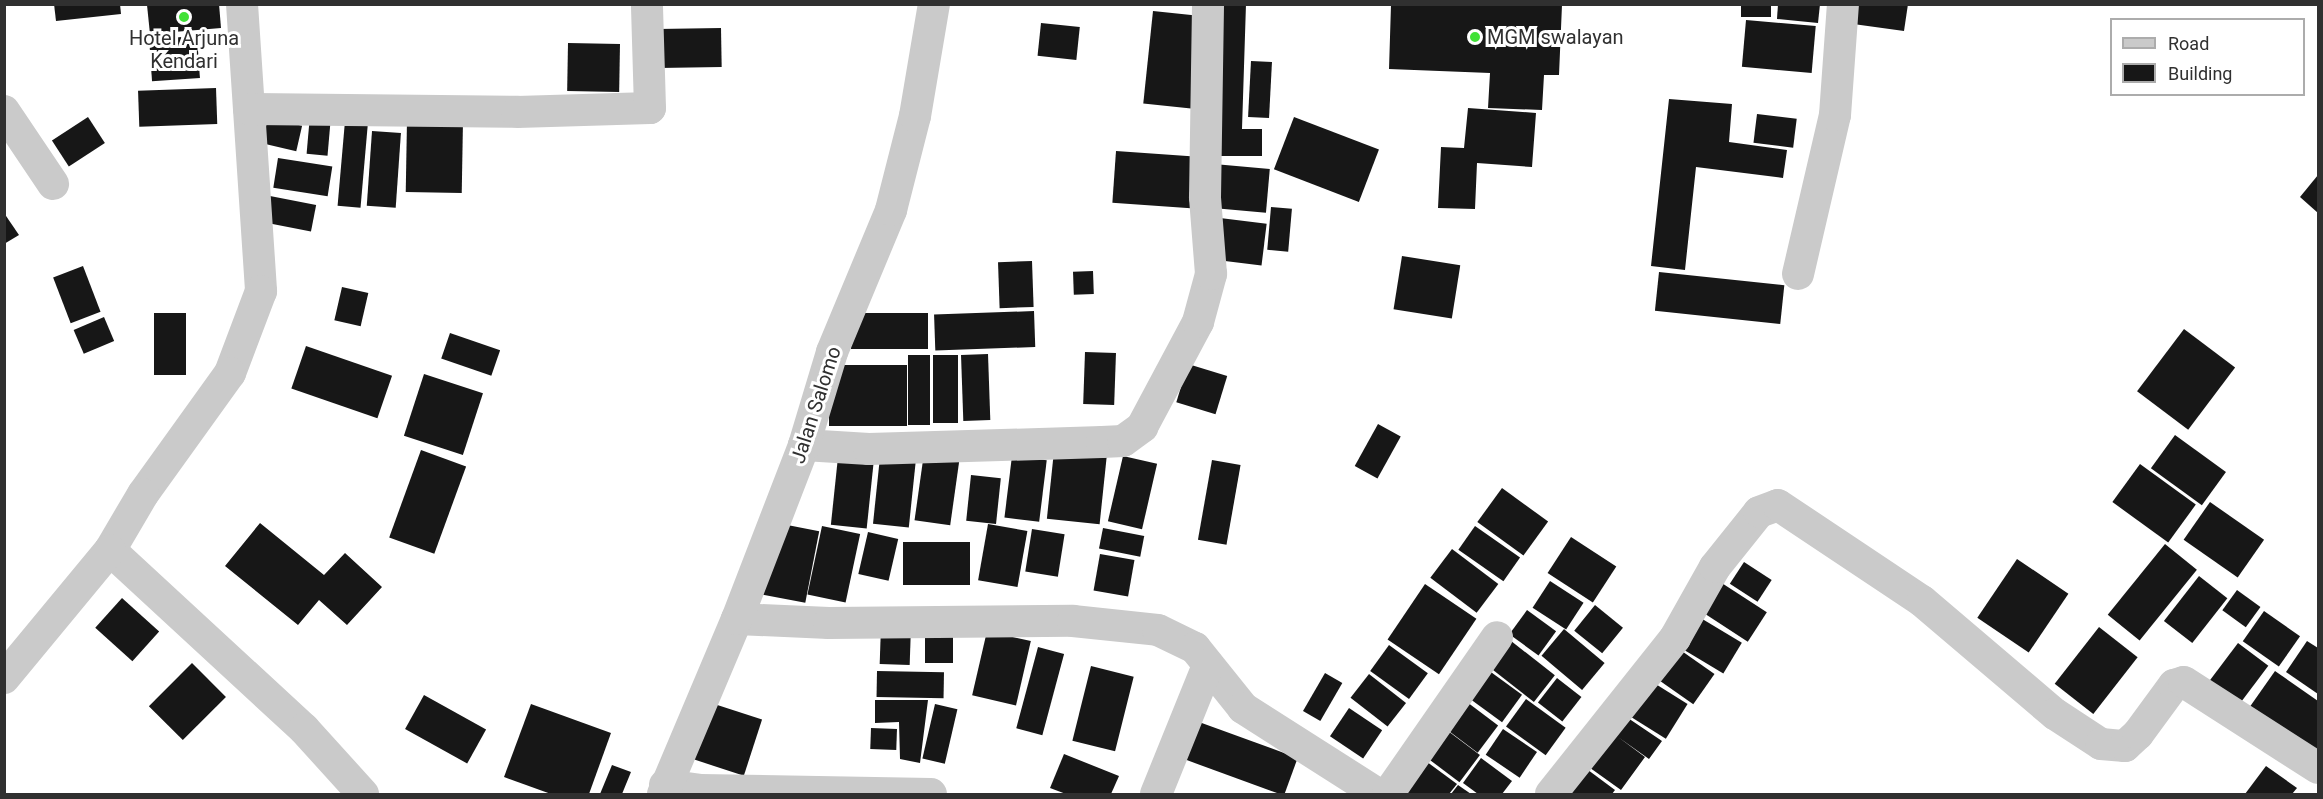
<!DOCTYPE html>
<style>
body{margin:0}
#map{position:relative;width:2323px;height:799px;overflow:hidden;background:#fff;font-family:Roboto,sans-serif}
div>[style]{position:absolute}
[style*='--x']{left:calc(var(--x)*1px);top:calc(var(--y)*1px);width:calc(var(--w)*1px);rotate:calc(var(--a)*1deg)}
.building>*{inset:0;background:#171717;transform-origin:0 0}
.minor>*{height:32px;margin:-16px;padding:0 16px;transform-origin:16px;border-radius:16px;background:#cacaca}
.dots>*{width:16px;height:16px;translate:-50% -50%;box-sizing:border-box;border:3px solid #fff;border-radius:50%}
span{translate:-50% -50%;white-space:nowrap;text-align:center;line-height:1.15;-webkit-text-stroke:6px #fff;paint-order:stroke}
.poi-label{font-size:20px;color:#303030}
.left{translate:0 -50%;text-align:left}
.street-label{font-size:20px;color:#303030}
.frame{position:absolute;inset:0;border:6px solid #303030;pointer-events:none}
.legend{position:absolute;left:2110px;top:18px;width:195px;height:78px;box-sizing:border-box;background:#fff;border:2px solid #acacac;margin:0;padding:8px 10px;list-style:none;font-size:18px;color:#303030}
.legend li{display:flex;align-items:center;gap:12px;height:30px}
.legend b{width:30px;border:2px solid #acacac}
</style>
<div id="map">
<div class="building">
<div style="clip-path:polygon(54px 4px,120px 4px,121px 14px,56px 21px)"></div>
<div style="clip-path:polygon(219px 4px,221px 28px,150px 34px,147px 5px)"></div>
<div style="clip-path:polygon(1217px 4px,1246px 4px,1242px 129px,1262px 129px,1262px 156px,1213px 156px)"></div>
<div style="left:1741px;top:4px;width:30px;height:13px"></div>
<div style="clip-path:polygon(1778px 4px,1820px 4px,1818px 23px,1777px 19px)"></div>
<div style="clip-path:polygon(1849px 4px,1908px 4px,1904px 31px,1846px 23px)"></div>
<div style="clip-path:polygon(1391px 5px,1562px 5px,1559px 75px,1544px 75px,1542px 110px,1488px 108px,1490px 73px,1389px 69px)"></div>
<div style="left:1153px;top:11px;width:48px;height:93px;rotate:6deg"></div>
<div style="left:1746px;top:20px;width:70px;height:47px;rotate:5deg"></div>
<div style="left:1041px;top:23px;width:39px;height:33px;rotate:6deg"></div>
<div style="left:721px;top:28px;width:39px;height:63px;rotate:89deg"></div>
<div style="left:197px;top:36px;width:42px;height:48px;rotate:86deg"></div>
<div style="left:568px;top:43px;width:52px;height:48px;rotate:1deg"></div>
<div style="left:1251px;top:61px;width:21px;height:56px;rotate:3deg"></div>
<div style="left:216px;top:88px;width:36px;height:78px;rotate:88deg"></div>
<div style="clip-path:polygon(1669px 99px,1732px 104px,1729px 142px,1787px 150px,1783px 178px,1696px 167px,1685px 270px,1651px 266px)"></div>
<div style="clip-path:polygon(1468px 108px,1536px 113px,1532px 167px,1477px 163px,1475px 209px,1438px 208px,1441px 147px,1464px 148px)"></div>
<div style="left:1757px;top:114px;width:40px;height:29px;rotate:7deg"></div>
<div style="left:310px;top:115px;width:21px;height:39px;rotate:5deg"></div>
<div style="left:88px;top:117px;width:31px;height:43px;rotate:57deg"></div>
<div style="left:1294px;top:117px;width:91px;height:56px;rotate:21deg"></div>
<div style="left:268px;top:118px;width:35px;height:26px;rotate:13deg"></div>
<div style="left:407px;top:120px;width:56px;height:72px;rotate:1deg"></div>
<div style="left:345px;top:121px;width:23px;height:85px;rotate:5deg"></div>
<div style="left:372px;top:131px;width:29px;height:75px;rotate:4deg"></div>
<div style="left:1116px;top:151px;width:82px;height:52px;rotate:4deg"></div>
<div style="left:278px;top:158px;width:55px;height:30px;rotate:9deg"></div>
<div style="left:1214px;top:164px;width:56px;height:44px;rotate:5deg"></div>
<div style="clip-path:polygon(2318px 175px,2318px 213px,2300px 197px)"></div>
<div style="left:270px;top:196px;width:47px;height:27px;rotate:11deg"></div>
<div style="left:1271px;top:207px;width:21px;height:43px;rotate:5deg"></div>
<div style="clip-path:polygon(4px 213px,19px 235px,4px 244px)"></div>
<div style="left:1220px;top:218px;width:47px;height:42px;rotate:7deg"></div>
<div style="left:1402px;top:256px;width:59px;height:54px;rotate:9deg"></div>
<div style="left:1032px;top:261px;width:46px;height:34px;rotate:88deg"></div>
<div style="left:83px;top:266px;width:49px;height:32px;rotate:69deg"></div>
<div style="left:1093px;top:271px;width:23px;height:20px;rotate:88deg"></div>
<div style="left:1659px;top:272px;width:126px;height:39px;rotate:6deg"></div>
<div style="left:342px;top:287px;width:27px;height:34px;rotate:13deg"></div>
<div style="left:1034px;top:311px;width:36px;height:100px;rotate:88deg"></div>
<div style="left:154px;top:313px;width:32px;height:62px"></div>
<div style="left:928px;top:313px;width:36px;height:77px;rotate:90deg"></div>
<div style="left:104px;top:317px;width:26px;height:33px;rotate:67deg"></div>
<div style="left:2184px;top:329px;width:64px;height:78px;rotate:37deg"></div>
<div style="left:450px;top:333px;width:53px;height:27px;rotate:19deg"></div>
<div style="left:306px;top:346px;width:91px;height:45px;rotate:19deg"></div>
<div style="left:1085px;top:352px;width:31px;height:52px;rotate:2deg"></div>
<div style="left:988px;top:354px;width:66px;height:27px;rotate:88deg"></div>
<div style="left:908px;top:355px;width:22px;height:70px"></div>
<div style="left:958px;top:355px;width:68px;height:25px;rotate:90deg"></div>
<div style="left:1188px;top:364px;width:41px;height:40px;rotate:17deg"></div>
<div style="left:829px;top:365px;width:78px;height:61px"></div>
<div style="left:424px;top:374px;width:62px;height:65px;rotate:18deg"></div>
<div style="left:1378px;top:424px;width:26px;height:48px;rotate:29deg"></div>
<div style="left:2175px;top:435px;width:63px;height:41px;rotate:36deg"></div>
<div style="left:421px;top:450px;width:48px;height:93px;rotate:20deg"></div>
<div style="left:1054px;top:451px;width:53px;height:68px;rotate:6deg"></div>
<div style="left:924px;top:453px;width:36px;height:68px;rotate:8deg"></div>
<div style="left:1012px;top:456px;width:35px;height:62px;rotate:7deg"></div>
<div style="left:1123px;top:456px;width:35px;height:67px;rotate:13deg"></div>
<div style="left:838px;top:457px;width:36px;height:68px;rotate:6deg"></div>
<div style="left:880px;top:457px;width:36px;height:67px;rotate:6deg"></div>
<div style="left:1212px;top:460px;width:29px;height:81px;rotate:10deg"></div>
<div style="left:2140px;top:464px;width:69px;height:47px;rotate:36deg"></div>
<div style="left:971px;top:475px;width:30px;height:46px;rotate:6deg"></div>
<div style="left:1502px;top:488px;width:57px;height:42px;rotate:36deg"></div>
<div style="left:2210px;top:502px;width:66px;height:46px;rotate:35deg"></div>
<div style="clip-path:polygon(260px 523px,324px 575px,345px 553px,382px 587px,347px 625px,319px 600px,298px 625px,225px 566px)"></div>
<div style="left:777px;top:523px;width:43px;height:73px;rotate:11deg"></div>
<div style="left:988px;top:524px;width:40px;height:57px;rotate:10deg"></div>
<div style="left:822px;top:526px;width:39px;height:70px;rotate:12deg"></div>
<div style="left:1475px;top:526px;width:55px;height:29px;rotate:35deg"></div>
<div style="left:1103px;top:528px;width:42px;height:21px;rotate:11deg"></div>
<div style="left:1032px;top:529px;width:33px;height:43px;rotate:9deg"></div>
<div style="left:868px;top:532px;width:31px;height:43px;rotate:13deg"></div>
<div style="left:1571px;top:537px;width:54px;height:43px;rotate:33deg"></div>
<div style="left:903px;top:542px;width:67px;height:43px"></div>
<div style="left:2165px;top:544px;width:41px;height:91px;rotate:39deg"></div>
<div style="left:1452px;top:549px;width:58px;height:36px;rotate:37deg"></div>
<div style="left:1100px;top:554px;width:35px;height:37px;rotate:10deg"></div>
<div style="left:2017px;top:559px;width:62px;height:71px;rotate:34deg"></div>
<div style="left:1744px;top:562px;width:33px;height:26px;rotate:33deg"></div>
<div style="left:2199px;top:576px;width:36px;height:57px;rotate:38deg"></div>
<div style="left:1714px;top:578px;width:63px;height:35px;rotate:33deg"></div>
<div style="left:1550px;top:581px;width:40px;height:32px;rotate:33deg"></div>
<div style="left:1425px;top:584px;width:62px;height:67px;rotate:34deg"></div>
<div style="left:2237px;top:590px;width:29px;height:25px;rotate:36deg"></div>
<div style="left:122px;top:598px;width:50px;height:40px;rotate:42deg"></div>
<div style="left:1595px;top:605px;width:36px;height:33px;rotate:39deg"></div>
<div style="left:1527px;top:610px;width:36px;height:30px;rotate:36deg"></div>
<div style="left:2264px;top:611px;width:44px;height:37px;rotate:35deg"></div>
<div style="left:1699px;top:617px;width:50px;height:36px;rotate:31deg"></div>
<div style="left:881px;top:626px;width:30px;height:38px;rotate:2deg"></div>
<div style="left:925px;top:626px;width:28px;height:37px"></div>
<div style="left:2099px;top:627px;width:49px;height:72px;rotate:38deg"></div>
<div style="left:1564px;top:629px;width:53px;height:35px;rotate:40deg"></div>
<div style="left:987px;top:631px;width:45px;height:66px;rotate:13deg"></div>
<div style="left:1506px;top:637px;width:62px;height:34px;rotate:38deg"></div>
<div style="clip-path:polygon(2307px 641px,2318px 648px,2318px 694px,2286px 672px)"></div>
<div style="left:2238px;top:643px;width:38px;height:51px;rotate:37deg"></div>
<div style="left:1389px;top:645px;width:48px;height:32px;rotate:36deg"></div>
<div style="left:1038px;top:647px;width:27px;height:84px;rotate:15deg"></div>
<div style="left:1676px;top:647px;width:47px;height:37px;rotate:35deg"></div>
<div style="left:192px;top:663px;width:48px;height:61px;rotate:45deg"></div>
<div style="left:1091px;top:666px;width:44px;height:77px;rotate:14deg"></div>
<div style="left:1484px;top:667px;width:47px;height:34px;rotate:36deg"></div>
<div style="left:877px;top:671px;width:67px;height:26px;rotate:1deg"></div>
<div style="clip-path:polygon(2275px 671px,2318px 701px,2318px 749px,2315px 754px,2249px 708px)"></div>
<div style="left:1325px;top:673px;width:20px;height:44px;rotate:30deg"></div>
<div style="left:1369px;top:674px;width:47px;height:30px;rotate:38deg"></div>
<div style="left:1557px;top:678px;width:31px;height:31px;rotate:38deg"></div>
<div style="left:1646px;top:678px;width:49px;height:41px;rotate:32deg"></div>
<div style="left:424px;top:695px;width:71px;height:39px;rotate:29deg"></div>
<div style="left:1459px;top:696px;width:49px;height:34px;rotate:37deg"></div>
<div style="left:1526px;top:699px;width:49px;height:34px;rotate:36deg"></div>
<div style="clip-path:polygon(875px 700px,928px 700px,920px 763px,900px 759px,899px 722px,875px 723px)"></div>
<div style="left:705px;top:701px;width:60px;height:59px;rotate:18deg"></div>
<div style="clip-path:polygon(531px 704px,611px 733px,589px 794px,551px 794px,504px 777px)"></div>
<div style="left:935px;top:704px;width:23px;height:56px;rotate:13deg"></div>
<div style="left:1349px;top:708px;width:40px;height:34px;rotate:34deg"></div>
<div style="clip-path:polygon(1622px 714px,1662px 741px,1649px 759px,1618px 737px,1645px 757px,1621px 790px,1586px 765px)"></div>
<div style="left:1199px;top:722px;width:105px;height:40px;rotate:20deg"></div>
<div style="left:1440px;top:725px;width:50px;height:34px;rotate:37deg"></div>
<div style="left:871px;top:728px;width:26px;height:21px;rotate:2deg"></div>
<div style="left:1503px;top:729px;width:41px;height:31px;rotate:34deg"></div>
<div style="clip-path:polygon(1064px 754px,1119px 776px,1111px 794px,1066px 794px,1050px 788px)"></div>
<div style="clip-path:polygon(1419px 756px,1457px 784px,1449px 794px,1405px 794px)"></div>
<div style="clip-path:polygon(1481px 758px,1512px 781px,1502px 794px,1478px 794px,1463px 783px)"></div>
<div style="clip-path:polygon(612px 765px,631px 772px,622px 794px,600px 794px)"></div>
<div style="clip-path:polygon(2266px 766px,2297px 788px,2292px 794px,2245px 794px)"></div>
<div style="clip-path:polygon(1584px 767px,1615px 790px,1612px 794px,1562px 794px)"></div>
<div style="clip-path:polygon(1458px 785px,1471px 794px,1451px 794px)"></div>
</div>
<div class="minor">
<div style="--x:242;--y:4;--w:288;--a:86.2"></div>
<div style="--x:261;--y:291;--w:88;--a:110.7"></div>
<div style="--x:230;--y:373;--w:149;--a:125.7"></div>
<div style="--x:143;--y:494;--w:65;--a:120.5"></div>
<div style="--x:110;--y:550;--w:264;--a:42.7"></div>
<div style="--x:304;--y:729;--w:88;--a:47.8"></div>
<div style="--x:249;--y:109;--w:268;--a:0.6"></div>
<div style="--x:517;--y:112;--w:133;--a:-1.7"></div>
<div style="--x:650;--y:108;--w:104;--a:-91.7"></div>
<div style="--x:4;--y:111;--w:88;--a:56.1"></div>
<div style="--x:1798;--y:274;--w:163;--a:-76.9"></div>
<div style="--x:1835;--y:115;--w:111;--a:-85.9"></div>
<div style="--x:804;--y:445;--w:65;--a:3.5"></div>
<div style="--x:869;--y:449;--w:233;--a:-1.7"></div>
<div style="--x:1102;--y:442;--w:21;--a:-3"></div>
<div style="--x:1123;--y:441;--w:24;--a:-36"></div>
<div style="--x:1142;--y:427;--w:119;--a:-61.9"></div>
<div style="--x:1198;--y:322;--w:50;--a:-74.8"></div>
<div style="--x:1211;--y:274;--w:77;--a:-94.5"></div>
<div style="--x:1205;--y:197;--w:193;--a:-89.1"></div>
<div style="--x:737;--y:619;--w:92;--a:2.5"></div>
<div style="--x:829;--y:623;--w:244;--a:-0.5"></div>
<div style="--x:1073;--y:621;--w:85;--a:6"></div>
<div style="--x:1158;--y:630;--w:41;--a:25.9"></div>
<div style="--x:1195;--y:648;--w:77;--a:51.3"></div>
<div style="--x:1243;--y:708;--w:160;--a:32.5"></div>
<div style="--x:4;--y:678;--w:166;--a:-50.4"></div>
<div style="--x:665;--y:785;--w:35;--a:8"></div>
<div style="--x:700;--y:790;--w:231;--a:1"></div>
<div style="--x:663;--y:794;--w:190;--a:-67.1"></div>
<div style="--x:737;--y:619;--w:186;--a:-68.9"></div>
<div style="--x:804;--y:445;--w:97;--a:-73.2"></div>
<div style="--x:832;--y:352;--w:154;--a:-67.4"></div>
<div style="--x:891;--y:210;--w:97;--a:-75.7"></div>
<div style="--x:915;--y:116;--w:114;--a:-80.4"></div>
<div style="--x:1156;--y:794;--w:139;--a:-68"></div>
<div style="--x:1388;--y:794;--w:191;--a:-55.2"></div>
<div style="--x:1551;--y:794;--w:199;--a:-51.5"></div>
<div style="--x:1675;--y:638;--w:81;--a:-60.6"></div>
<div style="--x:1715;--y:567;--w:70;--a:-51.3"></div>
<div style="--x:1759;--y:512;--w:20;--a:-20"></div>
<div style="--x:1778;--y:505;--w:173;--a:33.7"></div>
<div style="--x:1922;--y:601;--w:175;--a:40.4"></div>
<div style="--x:2055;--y:714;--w:55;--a:33.1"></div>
<div style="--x:2101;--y:744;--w:24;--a:5"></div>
<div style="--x:2125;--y:746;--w:18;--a:-43"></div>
<div style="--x:2138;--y:734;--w:61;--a:-53.7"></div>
<div style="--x:2174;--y:685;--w:10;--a:-17"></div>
<div style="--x:2184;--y:682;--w:159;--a:32.7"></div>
</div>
<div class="dots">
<div style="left:184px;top:17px;background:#41e137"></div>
<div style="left:1475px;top:37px;background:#41e137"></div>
</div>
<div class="poi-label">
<span class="left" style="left:1487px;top:37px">MGM swalayan</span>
<span style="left:184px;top:50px">Hotel Arjuna<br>Kendari</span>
</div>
<div class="street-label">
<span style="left:816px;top:405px;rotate:-72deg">Jalan Salomo</span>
</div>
<div class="frame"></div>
<ul class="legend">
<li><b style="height:8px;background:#cacaca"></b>Road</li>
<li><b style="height:16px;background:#171717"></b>Building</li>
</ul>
</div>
